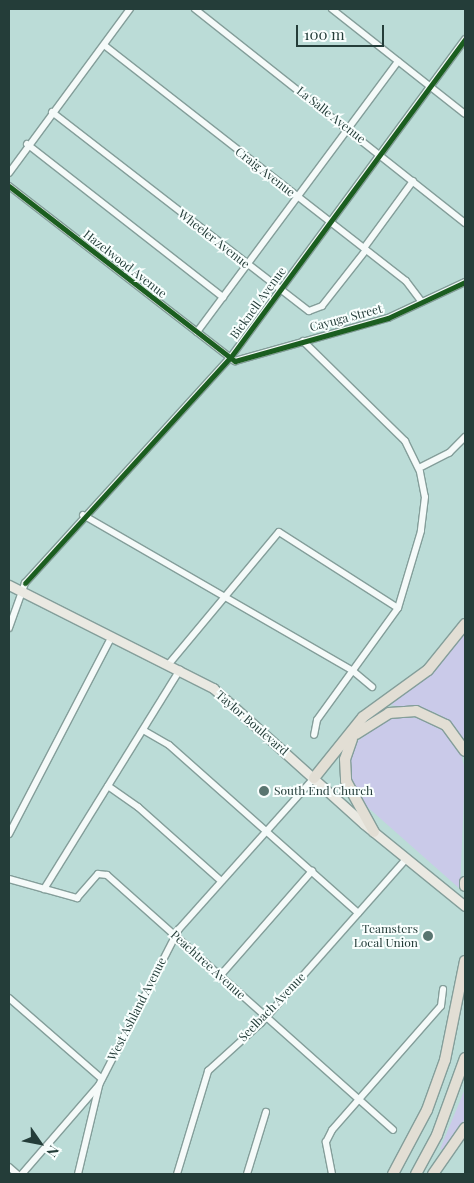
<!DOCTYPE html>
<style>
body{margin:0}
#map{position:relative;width:474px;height:1183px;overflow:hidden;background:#bbdcd7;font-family:"Playfair Display",serif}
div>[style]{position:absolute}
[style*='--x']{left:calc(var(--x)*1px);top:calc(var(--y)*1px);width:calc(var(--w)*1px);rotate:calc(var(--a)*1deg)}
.green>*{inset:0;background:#cacae9}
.roads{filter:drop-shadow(1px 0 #849e9a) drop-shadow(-1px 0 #849e9a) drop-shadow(0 1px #849e9a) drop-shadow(0 -1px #849e9a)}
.minor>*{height:6px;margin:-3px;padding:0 3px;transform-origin:3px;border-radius:3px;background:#f5faf9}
.major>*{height:9px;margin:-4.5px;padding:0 4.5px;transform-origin:4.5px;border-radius:4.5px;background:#eae9e2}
.highway>*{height:10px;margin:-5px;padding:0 5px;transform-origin:5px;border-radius:5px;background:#e2ded4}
.cycleway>*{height:5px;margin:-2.5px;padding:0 2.5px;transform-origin:2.5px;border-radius:2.5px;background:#1b5e20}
.dots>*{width:14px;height:14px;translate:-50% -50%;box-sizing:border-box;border:2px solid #f9fffe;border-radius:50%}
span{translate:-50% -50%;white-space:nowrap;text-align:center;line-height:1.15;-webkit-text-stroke:4px #f9fffe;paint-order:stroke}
.street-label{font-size:12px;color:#243d39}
.poi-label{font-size:12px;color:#243d39}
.left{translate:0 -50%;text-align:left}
.right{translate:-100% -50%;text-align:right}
.frame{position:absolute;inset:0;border:10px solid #243d39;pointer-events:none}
.north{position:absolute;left:15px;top:1118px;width:50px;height:50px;-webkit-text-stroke:4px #f9fffe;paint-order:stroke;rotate:123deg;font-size:14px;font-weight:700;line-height:20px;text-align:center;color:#243d39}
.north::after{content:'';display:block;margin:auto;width:18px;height:22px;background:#243d39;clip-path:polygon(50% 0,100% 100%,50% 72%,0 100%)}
.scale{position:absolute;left:296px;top:25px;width:88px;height:22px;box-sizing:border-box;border:2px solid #243d39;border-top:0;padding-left:6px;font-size:15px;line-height:18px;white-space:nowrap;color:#243d39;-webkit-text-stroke:4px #f9fffe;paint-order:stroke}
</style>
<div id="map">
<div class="green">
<div style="clip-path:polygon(465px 632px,465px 741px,450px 722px,434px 712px,391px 705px,439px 664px)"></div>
<div style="clip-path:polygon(394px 716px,429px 719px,442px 727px,461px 753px,465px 771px,460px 889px,364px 804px,351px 782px,349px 766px,356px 742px)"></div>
<div style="clip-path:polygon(465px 1089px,465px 1119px,446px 1151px,440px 1149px)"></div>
</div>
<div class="roads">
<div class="minor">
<div style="--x:195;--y:9;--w:345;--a:38.4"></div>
<div style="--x:332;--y:9;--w:169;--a:38.3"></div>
<div style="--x:104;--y:45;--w:383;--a:38"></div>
<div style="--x:406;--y:281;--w:26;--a:53"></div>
<div style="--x:52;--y:112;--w:325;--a:37.8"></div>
<div style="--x:309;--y:311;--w:14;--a:-21"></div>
<div style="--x:322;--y:306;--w:71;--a:-51.8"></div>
<div style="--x:27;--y:144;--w:249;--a:38"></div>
<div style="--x:9;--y:173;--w:204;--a:-53.6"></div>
<div style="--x:9;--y:186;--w:286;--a:37.8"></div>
<div style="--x:235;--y:361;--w:159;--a:-15.7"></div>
<div style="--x:388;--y:318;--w:85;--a:-25.1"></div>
<div style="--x:364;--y:248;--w:83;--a:-53.8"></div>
<div style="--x:197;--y:332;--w:337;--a:-53.4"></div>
<div style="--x:303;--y:341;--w:143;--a:44.4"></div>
<div style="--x:405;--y:441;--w:34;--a:64"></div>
<div style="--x:420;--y:472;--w:25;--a:79"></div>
<div style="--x:425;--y:497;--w:34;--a:97"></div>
<div style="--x:421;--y:531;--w:80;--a:106.6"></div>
<div style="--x:398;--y:608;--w:138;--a:125.9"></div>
<div style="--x:317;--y:720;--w:15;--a:101"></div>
<div style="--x:419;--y:468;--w:34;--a:-27"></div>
<div style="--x:449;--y:453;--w:23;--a:-45"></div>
<div style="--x:83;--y:515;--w:312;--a:30"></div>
<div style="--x:353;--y:671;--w:25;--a:40"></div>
<div style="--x:9;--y:628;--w:48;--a:-70.4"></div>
<div style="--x:25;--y:583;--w:304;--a:-47.7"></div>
<div style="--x:230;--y:358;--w:396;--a:-53.6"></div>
<div style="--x:168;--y:665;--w:173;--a:-50.2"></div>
<div style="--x:279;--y:532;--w:141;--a:32.6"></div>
<div style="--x:143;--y:730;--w:30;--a:30"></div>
<div style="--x:169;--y:745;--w:253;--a:41.6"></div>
<div style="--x:108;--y:786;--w:37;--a:35"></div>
<div style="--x:138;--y:807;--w:111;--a:41.7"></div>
<div style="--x:9;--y:834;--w:221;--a:-62.5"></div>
<div style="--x:9;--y:879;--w:71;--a:15.6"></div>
<div style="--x:77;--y:898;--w:32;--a:-49"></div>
<div style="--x:98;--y:874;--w:9;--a:6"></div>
<div style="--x:107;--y:875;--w:383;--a:41.7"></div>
<div style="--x:44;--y:889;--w:258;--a:-58.2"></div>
<div style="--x:220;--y:976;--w:140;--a:-48.8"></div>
<div style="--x:9;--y:998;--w:123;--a:41.1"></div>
<div style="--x:9;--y:1167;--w:11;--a:41"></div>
<div style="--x:22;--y:1174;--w:118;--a:-49.1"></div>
<div style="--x:99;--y:1085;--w:175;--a:-62.9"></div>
<div style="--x:179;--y:929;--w:203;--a:-48.2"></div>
<div style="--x:78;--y:1174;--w:90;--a:-76.6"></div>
<div style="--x:177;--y:1174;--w:108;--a:-73.2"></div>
<div style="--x:208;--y:1071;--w:72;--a:-42.2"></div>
<div style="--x:261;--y:1023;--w:219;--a:-48.5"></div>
<div style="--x:247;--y:1174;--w:65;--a:-73"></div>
<div style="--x:332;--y:1174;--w:33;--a:-101"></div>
<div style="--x:326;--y:1142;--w:13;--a:-63"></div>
<div style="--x:332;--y:1130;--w:165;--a:-48.7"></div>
<div style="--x:441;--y:1006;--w:17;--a:-83"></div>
</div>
<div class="major">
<div style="--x:9;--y:585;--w:229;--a:26.8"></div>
<div style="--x:213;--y:688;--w:203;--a:42"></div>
<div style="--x:364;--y:824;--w:130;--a:39.1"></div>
</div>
<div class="highway">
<div style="--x:356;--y:734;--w:39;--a:-32"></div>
<div style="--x:389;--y:713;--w:27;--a:-4"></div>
<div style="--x:416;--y:711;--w:33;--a:25"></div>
<div style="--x:446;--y:725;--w:32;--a:54"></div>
<div style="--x:352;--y:739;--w:21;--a:109"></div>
<div style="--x:345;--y:759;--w:22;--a:87"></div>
<div style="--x:346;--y:781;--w:58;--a:61.2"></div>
<div style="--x:314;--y:778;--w:78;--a:-51.2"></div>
<div style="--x:363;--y:717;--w:80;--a:-35.9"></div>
<div style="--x:428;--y:670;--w:59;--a:-51.2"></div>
<div style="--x:465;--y:882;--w:4;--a:90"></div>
<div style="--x:393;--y:1174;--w:72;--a:-62"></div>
<div style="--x:427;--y:1110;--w:53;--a:-70.2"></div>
<div style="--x:445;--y:1060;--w:101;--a:-78.6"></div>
<div style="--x:416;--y:1174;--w:44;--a:-61.7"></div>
<div style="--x:437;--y:1135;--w:82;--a:-70"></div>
<div style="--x:433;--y:1174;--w:56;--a:-55.2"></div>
</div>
</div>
<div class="cycleway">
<div style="--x:9;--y:186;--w:286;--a:37.8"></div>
<div style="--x:235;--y:361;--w:159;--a:-15.7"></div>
<div style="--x:388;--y:318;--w:85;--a:-25.1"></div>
<div style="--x:25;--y:583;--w:304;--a:-47.7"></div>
<div style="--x:230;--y:358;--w:396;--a:-53.6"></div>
</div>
<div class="dots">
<div style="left:264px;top:791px;background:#597570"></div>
<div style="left:428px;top:936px;background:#597570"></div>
</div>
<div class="street-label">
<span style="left:331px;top:115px;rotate:38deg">La Salle Avenue</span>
<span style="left:265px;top:172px;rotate:38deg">Craig Avenue</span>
<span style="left:214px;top:239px;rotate:38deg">Wheeler Avenue</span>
<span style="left:125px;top:264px;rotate:38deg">Hazelwood Avenue</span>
<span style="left:258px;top:303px;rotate:-54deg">Bicknell Avenue</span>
<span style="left:346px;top:318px;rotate:-15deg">Cayuga Street</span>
<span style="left:252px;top:723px;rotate:41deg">Taylor Boulevard</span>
<span style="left:208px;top:965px;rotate:42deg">Peachtree Avenue</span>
<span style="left:272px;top:1007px;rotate:-46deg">Seelbach Avenue</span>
<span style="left:137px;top:1009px;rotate:-63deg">West Ashland Avenue</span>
</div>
<div class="poi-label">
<span class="left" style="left:274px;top:791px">South End Church</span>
<span class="right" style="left:418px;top:936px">Teamsters<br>Local Union</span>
</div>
<div class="frame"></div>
<div class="north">N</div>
<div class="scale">100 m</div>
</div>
